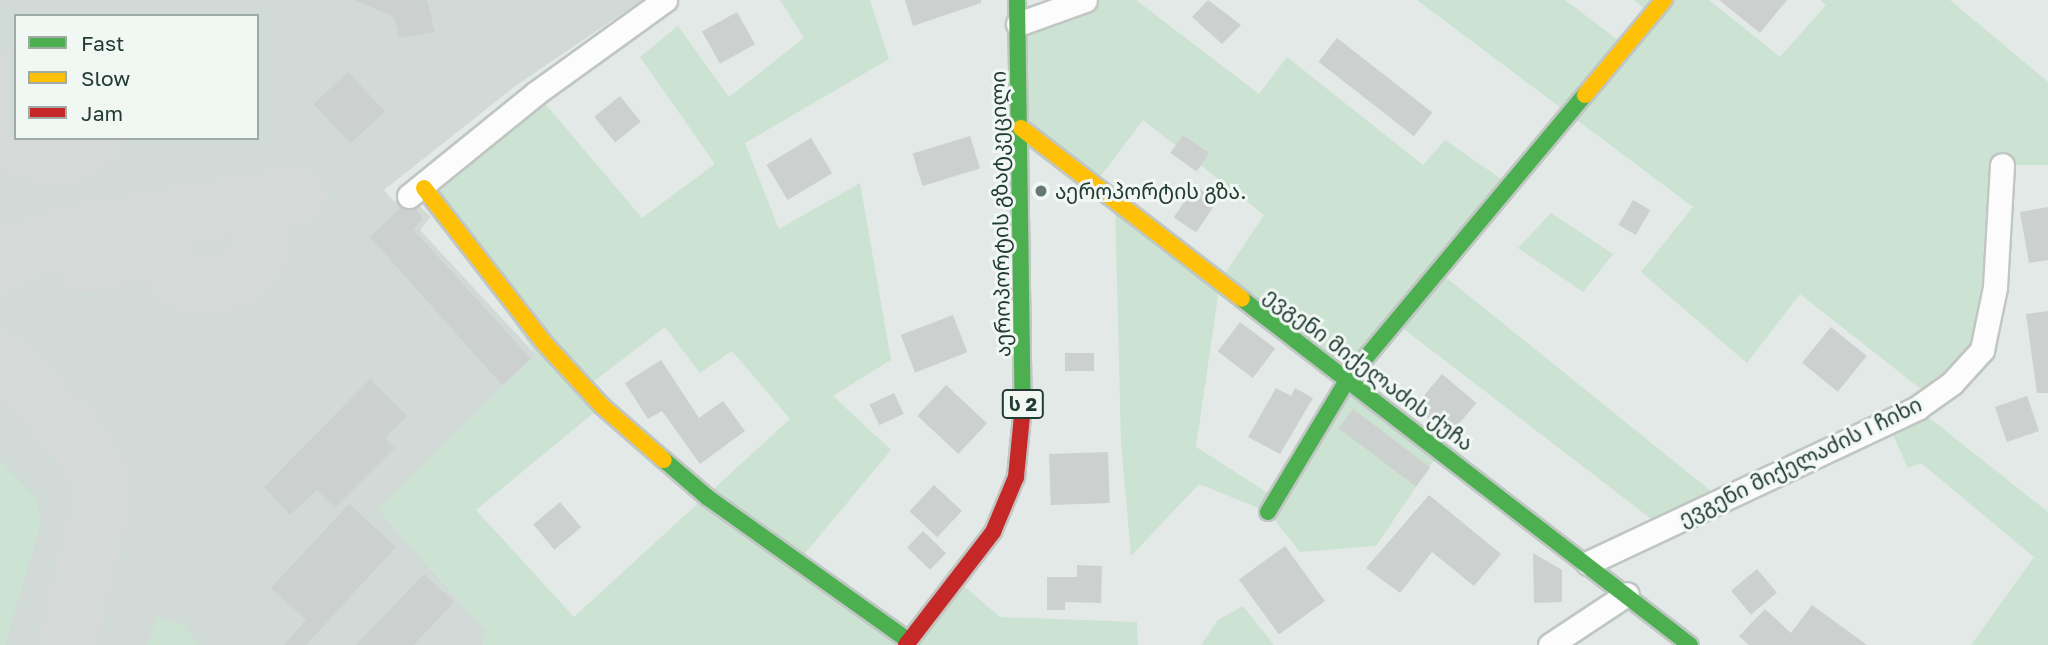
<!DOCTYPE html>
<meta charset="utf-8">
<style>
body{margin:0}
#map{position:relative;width:2048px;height:645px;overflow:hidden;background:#e3e9e6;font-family:"Golos Text","Noto Sans Georgian",sans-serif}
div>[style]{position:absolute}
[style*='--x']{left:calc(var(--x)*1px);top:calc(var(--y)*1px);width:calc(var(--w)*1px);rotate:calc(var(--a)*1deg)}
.built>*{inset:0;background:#d1dad6}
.green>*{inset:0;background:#cce2d2}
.taxiway>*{height:61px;margin:-30.5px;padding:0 30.5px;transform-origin:30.5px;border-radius:30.5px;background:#d5dad8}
.building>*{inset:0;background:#ccd1cf;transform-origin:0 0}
.roads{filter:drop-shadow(2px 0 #c0c6c3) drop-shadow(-2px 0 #c0c6c3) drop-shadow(0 2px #c0c6c3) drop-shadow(0 -2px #c0c6c3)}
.street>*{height:23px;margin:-11.5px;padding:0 11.5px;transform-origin:11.5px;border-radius:11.5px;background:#fbfcfb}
.fast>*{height:16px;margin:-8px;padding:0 8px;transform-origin:8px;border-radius:8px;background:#4caf50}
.slow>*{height:16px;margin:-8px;padding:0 8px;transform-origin:8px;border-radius:8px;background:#ffc107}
.jam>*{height:16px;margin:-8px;padding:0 8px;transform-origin:8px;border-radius:8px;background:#c62828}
.dots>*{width:19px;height:19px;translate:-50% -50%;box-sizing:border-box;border:4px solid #f1f8f4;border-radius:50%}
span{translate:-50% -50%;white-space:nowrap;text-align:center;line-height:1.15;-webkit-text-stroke:6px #f1f8f4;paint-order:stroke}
.shield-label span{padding:2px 5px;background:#f1f8f4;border:2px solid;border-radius:5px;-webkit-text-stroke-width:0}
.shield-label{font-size:19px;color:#223b33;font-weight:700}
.poi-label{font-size:21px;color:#223b33}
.left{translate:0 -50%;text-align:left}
.street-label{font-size:21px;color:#223b33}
.legend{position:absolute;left:14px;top:14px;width:245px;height:126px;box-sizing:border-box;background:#f1f8f4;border:2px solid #9eaca7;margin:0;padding:9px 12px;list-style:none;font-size:21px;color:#223b33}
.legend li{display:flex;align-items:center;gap:14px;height:35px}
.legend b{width:35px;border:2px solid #9eaca7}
</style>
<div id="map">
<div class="built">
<div style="clip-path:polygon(evenodd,0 0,642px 0,514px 87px,384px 190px,394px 202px,404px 192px,431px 217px,420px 230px,536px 355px,378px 509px,487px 632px,483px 645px,0 645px,0 0,16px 16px,257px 16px,257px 138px,16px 138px,16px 16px)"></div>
</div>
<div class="green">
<div style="clip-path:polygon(evenodd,780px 0,870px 0,889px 59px,745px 143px,779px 229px,860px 183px,891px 360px,833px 396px,891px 450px,798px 562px,908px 641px,959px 582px,1000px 617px,1137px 622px,1138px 645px,483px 645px,487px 632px,378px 509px,536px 355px,424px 188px,536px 93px,642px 218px,715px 164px,640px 57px,678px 26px,729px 97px,804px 38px,780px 0,665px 327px,700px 373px,732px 351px,790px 419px,574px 617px,476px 510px,602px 406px,586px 387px,665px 327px)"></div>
<div style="clip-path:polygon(evenodd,1085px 0,1136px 0,1259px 94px,1287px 57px,1423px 165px,1445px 140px,1510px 185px,1438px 271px,1722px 500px,1663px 528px,1396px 323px,1348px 379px,1441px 450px,1376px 546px,1300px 552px,1268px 512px,1199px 484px,1131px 556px,1121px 442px,1115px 201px,1220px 281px,1264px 215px,1143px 120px,1094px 185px,1021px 128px,1018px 24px,1085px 0,1220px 282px,1348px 379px,1276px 498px,1196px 447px,1220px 282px)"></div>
<div style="clip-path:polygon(1417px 0,1565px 0,1626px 46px,1652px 15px,1634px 0,1709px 0,1780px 57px,1826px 5px,1820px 0,1950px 0,2048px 82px,2048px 165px,2002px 165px,1982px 350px,1931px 397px,1800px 294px,1747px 363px,1641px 272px,1693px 207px)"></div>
<div style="clip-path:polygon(1551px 213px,1613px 254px,1583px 292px,1518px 248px)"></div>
<div style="clip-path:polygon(1917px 408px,2048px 512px,2048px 645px,1971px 645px,2034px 557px,1921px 463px,1908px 468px,1887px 422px)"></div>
<div style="clip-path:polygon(0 460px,36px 498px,41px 523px,5px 645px,0 645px)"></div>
<div style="clip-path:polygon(1243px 606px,1274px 645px,1201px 645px,1218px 620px)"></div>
<div style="clip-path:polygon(157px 616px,183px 625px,199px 645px,148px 645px)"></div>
</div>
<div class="taxiway">
<div style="--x:0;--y:83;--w:16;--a:-11"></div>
<div style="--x:0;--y:133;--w:25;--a:37"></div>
<div style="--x:20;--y:148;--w:30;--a:14"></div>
<div style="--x:49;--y:155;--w:19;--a:-6"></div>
<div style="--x:68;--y:153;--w:30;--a:-30"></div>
<div style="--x:84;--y:261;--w:72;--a:-8.8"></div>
<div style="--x:155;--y:250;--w:42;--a:46.9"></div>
<div style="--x:184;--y:281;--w:35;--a:3"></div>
<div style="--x:219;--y:283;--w:17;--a:-21"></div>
<div style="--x:235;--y:277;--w:21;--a:-35"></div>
<div style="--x:252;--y:265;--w:18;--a:-63"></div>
<div style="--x:260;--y:249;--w:36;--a:-88"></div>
<div style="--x:261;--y:213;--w:15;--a:-118"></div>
<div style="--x:0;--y:264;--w:13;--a:-45"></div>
<div style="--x:9;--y:255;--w:75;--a:-18.7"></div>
<div style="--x:80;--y:231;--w:219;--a:-9.5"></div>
<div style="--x:0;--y:359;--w:110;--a:45.4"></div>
<div style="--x:77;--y:437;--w:39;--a:60"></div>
<div style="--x:97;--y:471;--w:39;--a:87"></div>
<div style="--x:99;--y:510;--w:139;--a:103.7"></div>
</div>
<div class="building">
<div style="clip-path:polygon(354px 0,427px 0,435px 32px,399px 38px,394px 17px)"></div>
<div style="clip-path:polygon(905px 0,981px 0,981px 3px,913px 26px)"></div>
<div style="clip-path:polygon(1208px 0,1241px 25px,1222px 44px,1192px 17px)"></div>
<div style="clip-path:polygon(1719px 0,1787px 0,1760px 33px)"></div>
<div style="left:737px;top:12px;width:37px;height:40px;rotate:61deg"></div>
<div style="left:1337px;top:38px;width:121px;height:30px;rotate:38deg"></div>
<div style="left:348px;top:72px;width:54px;height:47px;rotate:47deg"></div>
<div style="left:620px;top:96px;width:33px;height:33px;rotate:51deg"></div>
<div style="left:1183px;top:135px;width:32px;height:22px;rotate:35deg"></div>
<div style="left:970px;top:136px;width:34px;height:60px;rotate:73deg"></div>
<div style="left:811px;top:138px;width:41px;height:52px;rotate:59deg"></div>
<div style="left:1195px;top:186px;width:27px;height:38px;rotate:34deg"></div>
<div style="left:1633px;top:200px;width:20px;height:29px;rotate:30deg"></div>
<div style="clip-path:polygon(401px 207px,415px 208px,423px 219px,413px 229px,531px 359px,502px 385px,370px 237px)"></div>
<div style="clip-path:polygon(2048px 207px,2048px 260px,2029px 263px,2020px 212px)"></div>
<div style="clip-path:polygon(2048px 311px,2048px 393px,2037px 393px,2026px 314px)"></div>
<div style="left:953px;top:315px;width:40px;height:56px;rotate:69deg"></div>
<div style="left:1240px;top:322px;width:44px;height:37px;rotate:37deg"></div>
<div style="left:1831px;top:327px;width:46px;height:46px;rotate:39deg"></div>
<div style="left:1065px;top:353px;width:29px;height:18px"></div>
<div style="clip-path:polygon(661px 360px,699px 418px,723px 401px,745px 431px,700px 464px,662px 411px,648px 419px,625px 383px)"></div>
<div style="left:1442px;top:374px;width:45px;height:43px;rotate:40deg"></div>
<div style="clip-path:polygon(370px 379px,407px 416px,385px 438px,395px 448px,335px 508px,317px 490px,290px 515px,264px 487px)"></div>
<div style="left:946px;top:385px;width:56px;height:42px;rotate:43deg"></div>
<div style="clip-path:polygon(1276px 388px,1291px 396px,1295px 388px,1313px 398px,1280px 454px,1248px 437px)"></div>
<div style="left:894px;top:393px;width:23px;height:27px;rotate:65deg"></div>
<div style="left:2027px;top:396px;width:37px;height:34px;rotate:71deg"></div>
<div style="left:1353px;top:409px;width:97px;height:24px;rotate:37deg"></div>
<div style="left:1108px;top:452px;width:51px;height:59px;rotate:88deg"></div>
<div style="left:934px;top:485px;width:38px;height:36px;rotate:43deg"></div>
<div style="clip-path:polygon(1429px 495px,1501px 554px,1474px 586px,1432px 552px,1400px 593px,1366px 568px)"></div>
<div style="left:560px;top:502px;width:33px;height:35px;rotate:50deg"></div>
<div style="clip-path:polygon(349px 504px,396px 547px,306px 645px,284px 645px,306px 620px,271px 588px)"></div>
<div style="left:923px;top:531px;width:32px;height:23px;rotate:44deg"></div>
<div style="left:1285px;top:546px;width:68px;height:57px;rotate:54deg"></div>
<div style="clip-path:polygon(1533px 553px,1562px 570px,1562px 602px,1534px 603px)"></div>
<div style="clip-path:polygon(1077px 565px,1102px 566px,1101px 603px,1065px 602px,1065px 610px,1047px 610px,1047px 577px,1077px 577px)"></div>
<div style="left:1757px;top:569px;width:31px;height:34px;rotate:50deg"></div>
<div style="clip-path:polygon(424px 574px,454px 602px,414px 645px,356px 645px)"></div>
<div style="clip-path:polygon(1812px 605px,1867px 645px,1749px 645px,1739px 636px,1765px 609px,1791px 633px)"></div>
</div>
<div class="roads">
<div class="street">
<div style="--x:1018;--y:24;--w:71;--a:-19.7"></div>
<div style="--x:409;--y:196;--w:164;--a:-39"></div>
<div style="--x:536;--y:93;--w:159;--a:-35.8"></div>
<div style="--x:1588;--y:563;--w:364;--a:-25.2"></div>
<div style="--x:1917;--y:408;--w:43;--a:-35.5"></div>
<div style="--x:1952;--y:383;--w:45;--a:-47.7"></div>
<div style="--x:1982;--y:350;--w:64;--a:-78.3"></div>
<div style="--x:1995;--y:287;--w:122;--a:-86.7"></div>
<div style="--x:1550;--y:645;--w:92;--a:-33.5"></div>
</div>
<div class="fast">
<div style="--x:1017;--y:0;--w:406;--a:89.2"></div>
<div style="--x:1242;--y:299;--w:566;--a:37.68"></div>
<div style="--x:664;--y:460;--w:57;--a:40.7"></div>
<div style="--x:707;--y:497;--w:248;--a:35.5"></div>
<div style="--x:1268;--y:512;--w:155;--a:-59"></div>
<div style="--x:1348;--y:379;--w:370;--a:-50.2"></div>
</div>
<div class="slow">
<div style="--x:1585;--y:95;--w:124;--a:-50.3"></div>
<div style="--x:1021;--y:128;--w:279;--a:37.7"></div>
<div style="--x:424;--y:188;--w:197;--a:52.2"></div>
<div style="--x:545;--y:344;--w:84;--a:47.4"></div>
<div style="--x:602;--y:406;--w:82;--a:41.1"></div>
</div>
<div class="jam">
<div style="--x:906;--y:645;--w:143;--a:-52.4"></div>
<div style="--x:993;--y:532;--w:60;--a:-67.3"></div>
<div style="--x:1016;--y:477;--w:71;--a:-84.4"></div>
</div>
</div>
<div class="dots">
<div style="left:1041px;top:191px;background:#667872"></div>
</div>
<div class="shield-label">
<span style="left:1023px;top:404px">ს 2</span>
</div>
<div class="poi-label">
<span class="left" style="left:1055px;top:191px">აეროპორტის გზა.</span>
</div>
<div class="street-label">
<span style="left:1000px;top:214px;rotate:-91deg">აეროპორტის გზატკეცილი</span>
<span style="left:1369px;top:369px;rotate:37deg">ევგენი მიქელაძის ქუჩა</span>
<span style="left:1800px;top:461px;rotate:-26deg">ევგენი მიქელაძის I ჩიხი</span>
</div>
<ul class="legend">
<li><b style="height:9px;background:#4caf50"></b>Fast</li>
<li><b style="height:9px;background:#ffc107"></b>Slow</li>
<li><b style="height:9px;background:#c62828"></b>Jam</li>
</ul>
</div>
